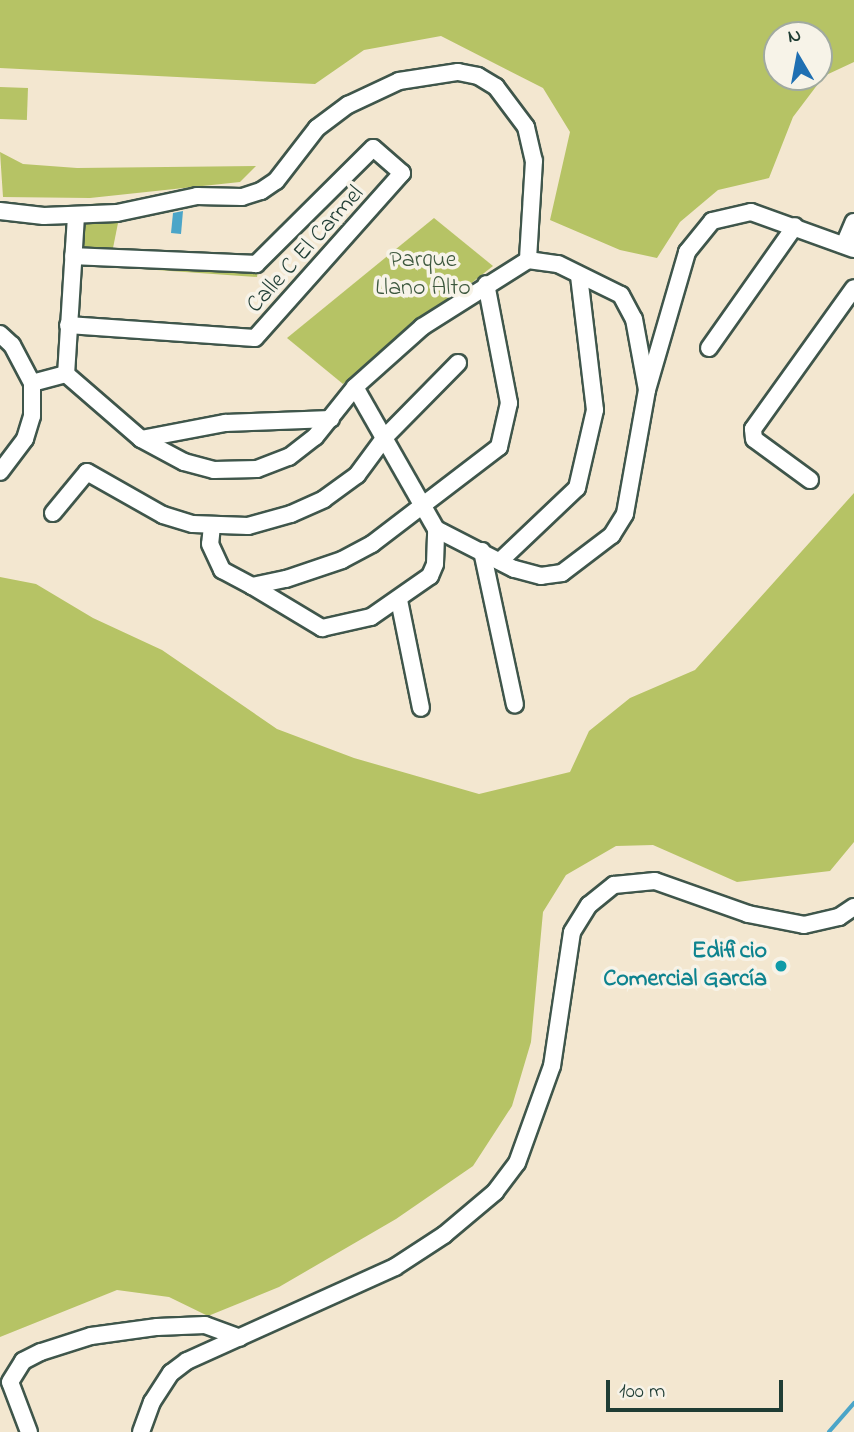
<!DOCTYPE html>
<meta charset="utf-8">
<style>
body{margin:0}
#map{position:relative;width:854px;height:1432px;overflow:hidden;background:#f3e7d0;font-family:"Indie Flower",sans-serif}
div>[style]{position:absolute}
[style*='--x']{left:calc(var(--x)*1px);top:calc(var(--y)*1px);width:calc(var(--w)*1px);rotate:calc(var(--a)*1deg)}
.green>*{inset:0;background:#b6c365;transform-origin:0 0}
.water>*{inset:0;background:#4ba5c8}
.stream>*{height:3.5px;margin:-1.75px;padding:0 1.75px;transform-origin:1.75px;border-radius:1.75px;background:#4ba5c8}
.roads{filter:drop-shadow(2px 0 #3f564b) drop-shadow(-2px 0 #3f564b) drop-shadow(0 2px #3f564b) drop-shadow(0 -2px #3f564b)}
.minor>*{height:16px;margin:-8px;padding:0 8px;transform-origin:8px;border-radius:8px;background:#fff}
.dots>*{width:19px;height:19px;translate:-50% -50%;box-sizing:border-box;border:4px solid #f7f3e8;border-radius:50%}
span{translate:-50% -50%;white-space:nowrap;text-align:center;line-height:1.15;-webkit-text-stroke:7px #f7f3e8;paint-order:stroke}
.street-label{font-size:24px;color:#1f3d34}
.park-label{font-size:24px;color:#3d583e}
.culture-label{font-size:24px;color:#0d838f;font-weight:700}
.right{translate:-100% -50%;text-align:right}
.north{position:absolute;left:763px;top:21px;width:70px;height:70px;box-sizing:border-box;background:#f7f3e8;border:2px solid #a1aaa0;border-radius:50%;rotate:350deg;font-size:19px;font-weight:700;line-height:28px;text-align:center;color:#1f3d34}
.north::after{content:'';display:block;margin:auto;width:24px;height:32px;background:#1f6fb2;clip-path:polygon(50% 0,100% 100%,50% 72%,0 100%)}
.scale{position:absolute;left:606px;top:1380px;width:177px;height:32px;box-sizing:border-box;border:4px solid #1f3d34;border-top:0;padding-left:9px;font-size:21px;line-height:24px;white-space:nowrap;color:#1f3d34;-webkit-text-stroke:5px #f7f3e8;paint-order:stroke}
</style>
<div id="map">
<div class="green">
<div style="clip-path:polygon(evenodd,0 0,854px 0,854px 62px,824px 76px,793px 117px,769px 178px,718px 190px,680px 222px,657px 258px,620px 250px,550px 220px,570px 132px,543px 88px,441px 36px,364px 50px,315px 84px,0 68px,0 0,777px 35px,819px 35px,819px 77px,777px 77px,777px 35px)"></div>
<div style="left:0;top:87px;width:28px;height:32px;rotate:2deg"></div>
<div style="clip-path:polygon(0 152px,23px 164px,77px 168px,256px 166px,240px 182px,90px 198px,3px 197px)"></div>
<div style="clip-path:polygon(106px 203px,118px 223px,112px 253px,71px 253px,62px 206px)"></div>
<div style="clip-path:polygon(434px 218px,493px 266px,343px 384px,287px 338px)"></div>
<div style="clip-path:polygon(127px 252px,260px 259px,257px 277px,128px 268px)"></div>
<div style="clip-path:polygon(854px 493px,854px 842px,830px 871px,737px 882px,653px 845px,616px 846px,566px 875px,543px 912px,531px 1042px,512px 1106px,473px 1166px,396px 1219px,279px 1287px,208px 1316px,169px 1297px,117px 1290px,0 1337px,0 577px,36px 584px,93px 618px,162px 650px,277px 729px,354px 758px,479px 794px,570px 772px,589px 731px,630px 698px,695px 670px)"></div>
</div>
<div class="water">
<div style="clip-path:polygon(183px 211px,181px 234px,171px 233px,173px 213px)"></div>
</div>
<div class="stream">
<div style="--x:829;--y:1432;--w:38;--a:-49"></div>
</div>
<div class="roads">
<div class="minor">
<div style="--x:0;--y:211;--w:44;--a:6.5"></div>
<div style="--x:44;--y:216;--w:73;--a:-2.4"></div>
<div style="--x:117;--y:213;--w:82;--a:-12"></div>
<div style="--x:197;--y:196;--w:45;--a:1.3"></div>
<div style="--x:242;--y:197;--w:20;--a:-18"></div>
<div style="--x:261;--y:191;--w:18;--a:-34"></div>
<div style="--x:276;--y:181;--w:67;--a:-52.3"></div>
<div style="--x:317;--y:128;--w:39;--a:-37"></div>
<div style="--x:348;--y:105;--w:56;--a:-25.2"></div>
<div style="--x:399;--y:81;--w:60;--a:-8.7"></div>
<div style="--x:458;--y:72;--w:20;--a:11"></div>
<div style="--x:478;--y:76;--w:21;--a:31"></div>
<div style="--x:496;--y:87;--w:50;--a:53.1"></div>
<div style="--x:526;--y:127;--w:35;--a:77"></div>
<div style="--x:534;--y:161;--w:99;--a:93.5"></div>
<div style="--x:76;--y:216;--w:158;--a:93.6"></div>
<div style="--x:66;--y:374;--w:99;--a:40.9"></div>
<div style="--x:141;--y:439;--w:49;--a:28.1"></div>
<div style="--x:184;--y:462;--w:31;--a:15"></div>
<div style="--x:214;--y:470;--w:43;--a:-1.3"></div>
<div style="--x:257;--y:469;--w:34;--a:-21"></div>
<div style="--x:289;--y:457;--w:33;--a:-38"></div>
<div style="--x:315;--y:437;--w:64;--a:-51.3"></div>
<div style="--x:355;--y:387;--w:90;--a:-41.8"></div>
<div style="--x:422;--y:327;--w:125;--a:-32.3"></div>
<div style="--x:528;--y:260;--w:30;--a:8"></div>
<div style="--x:558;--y:264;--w:70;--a:26.2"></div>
<div style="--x:621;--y:295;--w:27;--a:62"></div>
<div style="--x:634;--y:319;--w:72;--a:79.6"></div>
<div style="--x:647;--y:390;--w:126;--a:100.1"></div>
<div style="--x:625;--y:514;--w:25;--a:122"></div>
<div style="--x:612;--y:535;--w:63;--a:142.8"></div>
<div style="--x:562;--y:573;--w:21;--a:172"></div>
<div style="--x:541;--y:576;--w:28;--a:-165"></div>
<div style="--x:514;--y:569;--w:88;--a:-152.9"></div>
<div style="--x:436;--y:529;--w:163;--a:-119.7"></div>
<div style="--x:844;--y:245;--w:25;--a:-67"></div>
<div style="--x:68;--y:325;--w:187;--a:4"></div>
<div style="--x:255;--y:338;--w:221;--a:-48.3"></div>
<div style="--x:402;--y:173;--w:38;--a:-139"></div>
<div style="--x:373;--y:148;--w:165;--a:135.2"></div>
<div style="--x:256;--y:264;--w:183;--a:-177.5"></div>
<div style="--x:0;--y:334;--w:16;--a:43"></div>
<div style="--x:12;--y:345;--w:43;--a:62.2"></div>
<div style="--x:32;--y:383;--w:33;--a:90"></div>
<div style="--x:32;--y:416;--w:24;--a:107"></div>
<div style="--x:25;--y:439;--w:41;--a:127.1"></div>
<div style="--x:709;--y:348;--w:149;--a:-54.8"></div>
<div style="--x:32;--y:383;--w:35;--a:-15"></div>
<div style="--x:647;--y:390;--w:144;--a:-73.8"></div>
<div style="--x:687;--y:252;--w:40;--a:-51"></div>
<div style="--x:712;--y:221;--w:40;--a:-13"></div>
<div style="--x:751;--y:212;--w:109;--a:19.8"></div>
<div style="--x:141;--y:439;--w:86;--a:-10.8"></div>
<div style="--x:225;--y:423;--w:106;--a:-2.2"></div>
<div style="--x:810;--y:480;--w:69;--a:-143.8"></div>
<div style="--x:754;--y:439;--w:10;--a:-96"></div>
<div style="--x:753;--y:429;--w:173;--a:-54.4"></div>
<div style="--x:53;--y:513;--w:53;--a:-50.3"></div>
<div style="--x:87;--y:472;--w:87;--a:29.5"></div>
<div style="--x:163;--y:515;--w:31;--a:17"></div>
<div style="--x:193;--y:524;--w:55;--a:2.1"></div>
<div style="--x:248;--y:526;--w:45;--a:-15.6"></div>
<div style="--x:291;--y:514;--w:36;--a:-24"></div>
<div style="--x:324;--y:499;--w:41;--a:-36"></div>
<div style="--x:357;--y:475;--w:47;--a:-53.6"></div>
<div style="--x:385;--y:437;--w:104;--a:-45.4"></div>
<div style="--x:212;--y:526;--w:18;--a:96"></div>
<div style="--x:210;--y:544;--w:29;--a:65"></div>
<div style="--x:222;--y:570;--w:34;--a:28"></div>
<div style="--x:252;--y:586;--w:35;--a:-12"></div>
<div style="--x:286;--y:579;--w:59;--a:-18.7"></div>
<div style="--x:342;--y:560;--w:34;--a:-28"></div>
<div style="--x:372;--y:544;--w:160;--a:-37.4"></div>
<div style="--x:499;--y:447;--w:45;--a:-77.2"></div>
<div style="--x:509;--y:403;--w:121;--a:-100.9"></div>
<div style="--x:482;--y:551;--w:157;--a:77.9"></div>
<div style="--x:500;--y:561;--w:106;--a:-43.5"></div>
<div style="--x:577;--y:488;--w:80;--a:-77"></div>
<div style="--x:595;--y:410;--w:136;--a:-96.8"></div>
<div style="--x:252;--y:586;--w:82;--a:31"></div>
<div style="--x:322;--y:628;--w:50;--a:-12.7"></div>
<div style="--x:371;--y:617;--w:72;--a:-34.8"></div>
<div style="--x:430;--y:576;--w:13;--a:-67"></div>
<div style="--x:435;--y:564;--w:35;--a:-88"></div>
<div style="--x:399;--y:600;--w:110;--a:78.5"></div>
<div style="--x:29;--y:1432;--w:53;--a:-110.8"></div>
<div style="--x:10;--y:1382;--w:25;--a:-58"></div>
<div style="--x:23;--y:1361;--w:20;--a:-27"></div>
<div style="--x:41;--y:1352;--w:52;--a:-17.7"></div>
<div style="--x:91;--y:1336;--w:67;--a:-7.8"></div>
<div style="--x:157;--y:1327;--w:48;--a:-2.4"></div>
<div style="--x:205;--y:1325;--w:37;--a:20"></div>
<div style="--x:141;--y:1432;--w:32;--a:-70"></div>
<div style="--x:152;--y:1402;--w:35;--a:-57"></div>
<div style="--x:171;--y:1373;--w:20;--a:-37"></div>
<div style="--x:187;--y:1361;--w:228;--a:-24.3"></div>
<div style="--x:395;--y:1267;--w:59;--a:-33.1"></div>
<div style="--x:444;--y:1235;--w:67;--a:-40.1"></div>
<div style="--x:495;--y:1192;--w:36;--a:-53"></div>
<div style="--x:517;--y:1163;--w:103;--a:-70.2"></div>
<div style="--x:552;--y:1066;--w:135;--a:-81.5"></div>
<div style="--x:572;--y:932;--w:32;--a:-58"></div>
<div style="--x:589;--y:905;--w:32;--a:-39"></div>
<div style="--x:614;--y:885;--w:41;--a:-5.6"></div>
<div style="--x:655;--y:881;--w:99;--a:19.5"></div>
<div style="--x:748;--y:914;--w:57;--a:11.1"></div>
<div style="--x:804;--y:925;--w:36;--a:-13"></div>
<div style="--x:839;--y:917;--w:18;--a:-34"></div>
</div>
</div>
<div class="dots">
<div style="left:781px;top:966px;background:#0f9aa8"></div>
</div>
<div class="street-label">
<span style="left:306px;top:250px;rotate:-48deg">Calle C El Carmel</span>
</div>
<div class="park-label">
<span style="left:423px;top:275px">Parque<br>Llano Alto</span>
</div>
<div class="culture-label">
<span class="right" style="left:767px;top:966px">Edificio<br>Comercial García</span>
</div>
<div class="north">N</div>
<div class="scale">100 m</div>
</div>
